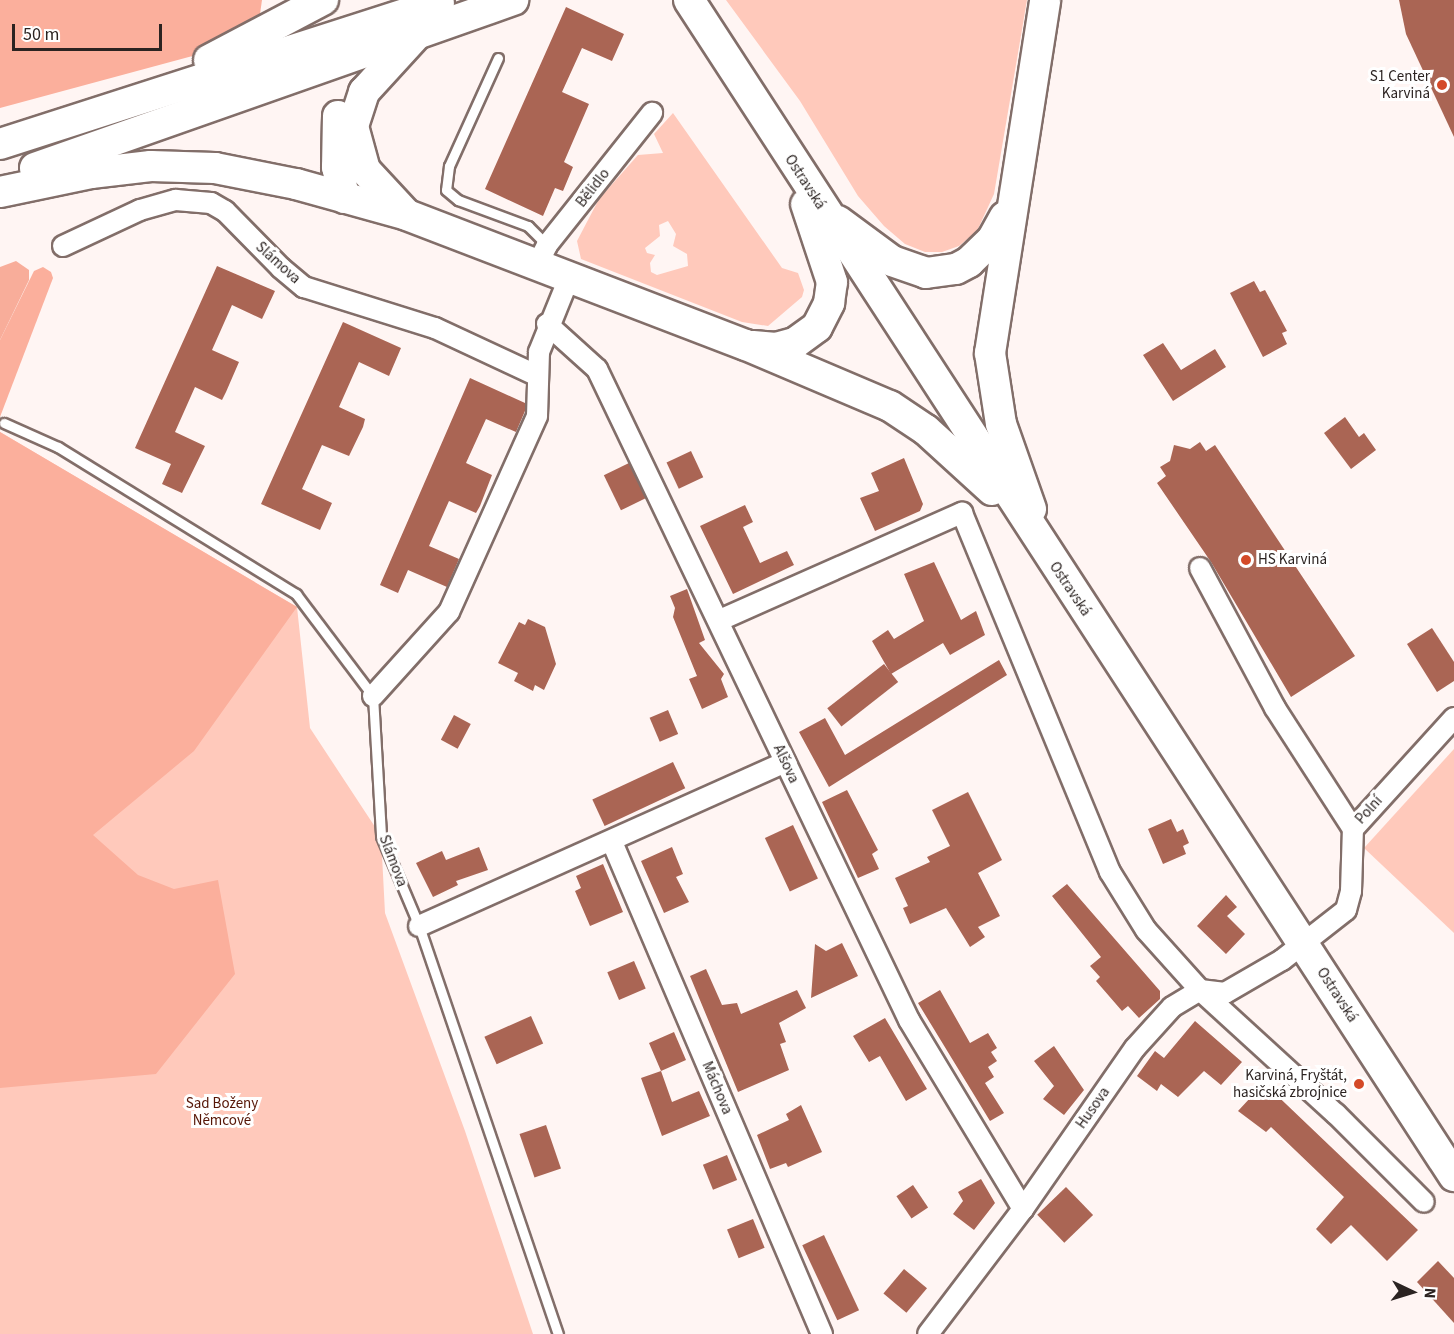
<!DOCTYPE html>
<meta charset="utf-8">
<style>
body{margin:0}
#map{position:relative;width:1454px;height:1334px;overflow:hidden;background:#fff5f3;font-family:"Source Sans 3",sans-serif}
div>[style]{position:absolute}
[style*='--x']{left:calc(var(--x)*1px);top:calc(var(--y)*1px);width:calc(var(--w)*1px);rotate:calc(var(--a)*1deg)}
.green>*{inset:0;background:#ffc9bb}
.forest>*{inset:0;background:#fbaf9c}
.water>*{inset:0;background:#f8ad9a}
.building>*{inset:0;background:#aa6554;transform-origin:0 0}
.roads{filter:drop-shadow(2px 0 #826e69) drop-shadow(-2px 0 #826e69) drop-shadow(0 2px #826e69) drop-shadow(0 -2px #826e69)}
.lane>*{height:9px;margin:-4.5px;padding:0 4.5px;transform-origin:4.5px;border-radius:4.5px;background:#fff}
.street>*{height:20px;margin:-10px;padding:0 10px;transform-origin:10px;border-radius:10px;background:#fff}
.primary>*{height:30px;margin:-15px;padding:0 15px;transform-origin:15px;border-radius:15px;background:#fff}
.dots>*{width:16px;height:16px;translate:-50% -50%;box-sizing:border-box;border:3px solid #fff;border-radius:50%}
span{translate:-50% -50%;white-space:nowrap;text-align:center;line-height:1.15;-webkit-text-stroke:6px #fff;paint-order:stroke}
.poi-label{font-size:15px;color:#2b2321}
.right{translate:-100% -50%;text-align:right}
.left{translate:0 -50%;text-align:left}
.street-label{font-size:15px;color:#2b2321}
.park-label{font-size:15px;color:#561606}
.north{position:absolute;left:1382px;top:1262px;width:60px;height:60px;-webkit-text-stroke:4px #fff;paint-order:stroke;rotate:94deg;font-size:16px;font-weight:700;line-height:24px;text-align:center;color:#2b2321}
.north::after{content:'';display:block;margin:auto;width:21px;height:27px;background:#2b2321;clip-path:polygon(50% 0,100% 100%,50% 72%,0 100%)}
.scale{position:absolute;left:12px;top:24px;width:150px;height:27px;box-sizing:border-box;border:3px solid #2b2321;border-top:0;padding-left:8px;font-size:18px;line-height:21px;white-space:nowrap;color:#2b2321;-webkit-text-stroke:4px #fff;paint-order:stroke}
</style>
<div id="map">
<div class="green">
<div style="clip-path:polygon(726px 0,1027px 0,994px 194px,977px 231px,959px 246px,942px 252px,925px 252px,905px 244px,884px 226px,858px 196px,800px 101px)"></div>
<div style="clip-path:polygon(evenodd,673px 113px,782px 268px,798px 273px,804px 290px,802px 297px,768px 326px,742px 322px,581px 259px,577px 241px,599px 199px,638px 155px,663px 153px,654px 134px,673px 113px,668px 221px,676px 234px,673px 246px,687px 254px,688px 266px,657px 275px,651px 272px,650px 263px,655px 255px,647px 253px,645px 248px,660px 236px,659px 225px,668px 221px)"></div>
<div style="clip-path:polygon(0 432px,297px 607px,310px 728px,381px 836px,385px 913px,465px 1131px,533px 1334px,0 1334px)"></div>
<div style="clip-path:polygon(1454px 749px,1454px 933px,1364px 848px)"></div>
</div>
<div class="forest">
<div style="clip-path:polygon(0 0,262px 0,259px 21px,211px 51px,0 108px)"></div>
<div style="clip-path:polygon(43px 267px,51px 272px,53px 278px,0 417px,0 340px,34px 271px)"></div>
<div style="clip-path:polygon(0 432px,297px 607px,194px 751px,93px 835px,138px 875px,174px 889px,218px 880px,235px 974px,156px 1074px,0 1088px)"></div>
</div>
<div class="water">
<div style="clip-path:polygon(16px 261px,29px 270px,29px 280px,0 340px,0 267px)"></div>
</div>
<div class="building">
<div style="clip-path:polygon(1399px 0,1454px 0,1454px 137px,1406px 34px)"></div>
<div style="clip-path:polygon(566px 7px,624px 34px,612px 61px,582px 48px,562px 92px,589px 104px,564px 162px,573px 167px,563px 191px,555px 188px,543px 216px,485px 189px)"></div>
<div style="clip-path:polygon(217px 266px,275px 291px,262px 319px,232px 305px,212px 350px,239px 362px,226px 392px,222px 400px,195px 387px,175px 432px,205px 446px,182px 493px,162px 484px,171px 464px,135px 448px)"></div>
<div style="clip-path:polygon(1254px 281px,1260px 292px,1265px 290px,1287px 331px,1282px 333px,1287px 344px,1263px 357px,1230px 293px)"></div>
<div style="clip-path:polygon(343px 322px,401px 348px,389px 376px,359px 362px,339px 407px,365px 419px,363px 427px,349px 456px,322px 445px,302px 489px,332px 503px,320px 530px,261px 504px)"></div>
<div style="clip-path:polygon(1163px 343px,1181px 370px,1215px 349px,1226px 367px,1173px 401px,1143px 355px)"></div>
<div style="clip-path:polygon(470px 378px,525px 403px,525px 411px,516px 432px,486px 419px,466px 463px,492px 475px,480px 506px,476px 513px,449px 501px,429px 546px,459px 559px,447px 587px,408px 570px,398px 593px,380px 585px)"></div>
<div style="clip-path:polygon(1345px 417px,1359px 437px,1364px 433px,1376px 450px,1351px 469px,1324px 433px)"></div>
<div style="clip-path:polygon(1200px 442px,1206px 451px,1215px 445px,1355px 656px,1291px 697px,1211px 562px,1157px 483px,1166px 476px,1160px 467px,1170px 461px,1174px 445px,1190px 449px)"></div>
<div style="left:691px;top:451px;width:29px;height:27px;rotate:65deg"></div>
<div style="clip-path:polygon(904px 458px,923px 504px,920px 511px,875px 531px,860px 498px,879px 491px,871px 473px)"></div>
<div style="left:629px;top:463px;width:39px;height:28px;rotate:64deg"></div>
<div style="clip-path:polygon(745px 505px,753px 522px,743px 527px,760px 563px,787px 551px,794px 565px,733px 594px,700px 526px)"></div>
<div style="clip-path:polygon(934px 562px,961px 620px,976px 611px,985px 635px,950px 655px,943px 643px,891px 674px,872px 641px,888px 630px,894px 639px,924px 621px,904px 574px)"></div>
<div style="clip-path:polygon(687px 589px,705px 640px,699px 643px,724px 674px,721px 679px,728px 697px,702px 709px,689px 679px,697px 676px,673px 617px,675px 608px,670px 596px)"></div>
<div style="clip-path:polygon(528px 619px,545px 627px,556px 664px,544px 690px,535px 685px,533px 691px,514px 681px,518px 673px,498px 663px,519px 622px,525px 625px)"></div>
<div style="clip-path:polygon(1432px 628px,1454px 662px,1454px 681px,1437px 692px,1407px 644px)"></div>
<div style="clip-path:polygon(999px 660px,1007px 675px,829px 787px,799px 732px,825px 718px,845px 755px)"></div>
<div style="left:884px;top:664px;width:23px;height:72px;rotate:52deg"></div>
<div style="left:668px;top:710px;width:26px;height:20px;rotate:67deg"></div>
<div style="left:454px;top:715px;width:19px;height:28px;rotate:28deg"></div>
<div style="left:673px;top:762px;width:29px;height:89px;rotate:65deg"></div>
<div style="clip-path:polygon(847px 790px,878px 850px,872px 854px,879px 869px,858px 878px,822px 802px)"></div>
<div style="clip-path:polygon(968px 792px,1002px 860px,978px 873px,1000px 916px,978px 927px,985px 937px,970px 947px,946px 908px,910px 924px,903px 908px,908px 906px,895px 878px,930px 862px,927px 857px,950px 846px,932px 810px)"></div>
<div style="clip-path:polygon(1171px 819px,1177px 832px,1183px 829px,1189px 843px,1183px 846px,1186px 854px,1163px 864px,1148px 829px)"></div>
<div style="left:793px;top:825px;width:59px;height:31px;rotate:65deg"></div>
<div style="clip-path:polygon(479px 847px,488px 870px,456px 881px,458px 885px,433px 897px,416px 863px,442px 851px,446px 860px)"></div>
<div style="clip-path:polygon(672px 847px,683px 874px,676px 877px,689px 902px,664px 913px,641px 861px)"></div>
<div style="clip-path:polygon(603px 864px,623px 912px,590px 926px,575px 891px,581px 888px,576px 876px)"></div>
<div style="clip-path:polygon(1067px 884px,1160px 991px,1160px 999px,1139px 1018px,1128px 1006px,1122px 1011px,1096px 981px,1100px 977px,1090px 966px,1101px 957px,1052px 896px)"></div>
<div style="clip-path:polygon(1226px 895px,1237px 907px,1227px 916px,1245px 934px,1226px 954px,1197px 926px)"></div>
<div style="clip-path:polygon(842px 943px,858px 976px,811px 998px,815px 944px,826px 951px)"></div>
<div style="left:634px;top:961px;width:30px;height:29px;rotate:67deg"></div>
<div style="clip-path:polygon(706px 969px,722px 1005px,737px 1003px,741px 1014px,797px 990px,806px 1008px,779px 1023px,786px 1042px,780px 1044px,789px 1070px,738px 1092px,690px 976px)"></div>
<div style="clip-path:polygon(940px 990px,970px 1043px,988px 1033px,997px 1048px,991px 1052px,997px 1061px,988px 1067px,994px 1077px,985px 1083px,1004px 1113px,990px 1121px,918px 1003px)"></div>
<div style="left:531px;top:1016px;width:30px;height:51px;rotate:66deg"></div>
<div style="clip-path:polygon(885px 1018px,927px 1089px,906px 1101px,880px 1056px,869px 1062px,853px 1036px)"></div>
<div style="clip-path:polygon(1195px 1021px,1242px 1062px,1221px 1085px,1204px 1071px,1178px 1097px,1161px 1084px,1157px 1091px,1137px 1076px,1155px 1051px,1164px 1058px)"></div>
<div style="clip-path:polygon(674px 1032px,686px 1060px,661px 1071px,672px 1102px,699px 1091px,710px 1116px,662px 1136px,641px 1078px,661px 1071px,649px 1043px)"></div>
<div style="clip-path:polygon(1054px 1046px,1084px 1090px,1064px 1115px,1043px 1099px,1054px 1086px,1034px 1061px)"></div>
<div style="clip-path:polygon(1264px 1083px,1418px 1230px,1387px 1261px,1351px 1225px,1331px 1244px,1316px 1229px,1344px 1197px,1271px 1127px,1266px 1132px,1238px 1111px)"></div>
<div style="clip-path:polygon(801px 1105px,822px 1152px,788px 1167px,786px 1163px,770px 1169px,757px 1135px,789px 1120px,786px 1114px)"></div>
<div style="left:546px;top:1125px;width:46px;height:28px;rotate:71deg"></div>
<div style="left:727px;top:1155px;width:27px;height:26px;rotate:68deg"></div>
<div style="clip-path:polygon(981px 1179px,995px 1203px,974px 1230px,953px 1214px,963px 1201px,958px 1192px)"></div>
<div style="left:913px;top:1185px;width:27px;height:20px;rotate:56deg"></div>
<div style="left:1066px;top:1187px;width:39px;height:40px;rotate:46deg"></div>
<div style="left:753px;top:1219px;width:31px;height:28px;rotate:68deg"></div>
<div style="left:824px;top:1235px;width:83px;height:24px;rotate:65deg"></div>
<div style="clip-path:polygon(1438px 1261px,1454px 1278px,1454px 1323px,1417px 1282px)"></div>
<div style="left:904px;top:1269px;width:30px;height:32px;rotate:40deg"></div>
</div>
<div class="roads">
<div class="lane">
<div style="--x:498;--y:58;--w:119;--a:114.4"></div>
<div style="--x:449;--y:166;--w:24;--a:97"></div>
<div style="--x:446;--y:190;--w:16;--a:40"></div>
<div style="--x:458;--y:200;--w:75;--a:20.4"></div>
<div style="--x:528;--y:226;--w:27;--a:45"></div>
<div style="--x:4;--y:423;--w:59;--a:24"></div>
<div style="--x:58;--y:447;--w:280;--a:31.7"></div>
<div style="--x:296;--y:594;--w:128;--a:53"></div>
<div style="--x:373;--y:696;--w:140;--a:86.7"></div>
<div style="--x:381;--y:836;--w:98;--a:67.1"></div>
<div style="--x:419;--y:926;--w:431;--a:71.2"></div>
</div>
<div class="street">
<div style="--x:63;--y:246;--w:85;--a:-25.1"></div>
<div style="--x:140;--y:210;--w:37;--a:-16"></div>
<div style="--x:176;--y:200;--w:35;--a:5"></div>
<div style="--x:211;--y:203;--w:16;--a:30"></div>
<div style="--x:225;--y:211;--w:80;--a:45.5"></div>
<div style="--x:281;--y:268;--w:30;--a:40"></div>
<div style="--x:304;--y:287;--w:137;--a:17.4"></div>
<div style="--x:435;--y:328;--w:111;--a:25"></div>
<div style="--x:537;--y:265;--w:22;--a:-63"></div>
<div style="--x:547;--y:245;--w:169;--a:-51.5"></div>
<div style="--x:547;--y:324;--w:67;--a:42"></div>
<div style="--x:597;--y:369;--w:722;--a:64.39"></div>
<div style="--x:909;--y:1020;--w:221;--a:58.9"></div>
<div style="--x:1200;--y:568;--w:159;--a:61.8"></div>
<div style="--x:1275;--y:708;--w:144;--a:57.2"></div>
<div style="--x:720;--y:620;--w:265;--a:-23.9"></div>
<div style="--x:962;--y:513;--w:388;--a:67.6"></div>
<div style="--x:1110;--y:872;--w:68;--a:58.2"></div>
<div style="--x:1146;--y:930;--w:81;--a:48"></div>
<div style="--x:1200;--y:990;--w:184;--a:42.4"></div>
<div style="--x:1336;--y:1114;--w:124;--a:45"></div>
<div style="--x:373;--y:696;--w:113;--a:-47.9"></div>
<div style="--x:449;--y:612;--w:215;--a:-65.8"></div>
<div style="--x:537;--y:416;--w:64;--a:-88.2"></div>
<div style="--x:539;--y:352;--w:80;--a:-67.9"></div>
<div style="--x:612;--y:842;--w:535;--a:66.89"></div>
<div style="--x:419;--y:926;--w:401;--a:-24.1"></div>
<div style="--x:928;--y:1334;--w:157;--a:-52.8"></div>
<div style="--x:1023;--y:1209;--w:196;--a:-55.2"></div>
<div style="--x:1135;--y:1048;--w:55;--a:-47.9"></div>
<div style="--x:1172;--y:1007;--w:33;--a:-31"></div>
<div style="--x:1200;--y:990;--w:25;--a:7"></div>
<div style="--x:1225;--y:993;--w:66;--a:-30.1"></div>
<div style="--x:1282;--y:960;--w:81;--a:-38"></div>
<div style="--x:1346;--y:910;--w:20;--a:-75"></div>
<div style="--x:1351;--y:891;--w:62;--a:-88.2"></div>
<div style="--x:1353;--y:829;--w:150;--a:-47.7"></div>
</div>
<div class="primary">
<div style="--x:689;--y:0;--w:1403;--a:56.96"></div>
<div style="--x:209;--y:60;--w:129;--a:-27.8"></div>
<div style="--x:338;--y:116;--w:51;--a:91.1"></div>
<div style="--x:337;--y:167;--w:32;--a:76"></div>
<div style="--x:0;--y:144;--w:461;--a:-17.8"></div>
<div style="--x:35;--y:168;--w:507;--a:-19.36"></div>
<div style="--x:0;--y:192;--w:93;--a:-11.8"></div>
<div style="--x:91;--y:173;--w:60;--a:-6.7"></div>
<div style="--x:151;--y:166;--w:64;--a:1.8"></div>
<div style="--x:215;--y:168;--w:83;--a:11.2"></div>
<div style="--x:296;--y:184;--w:115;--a:15.6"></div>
<div style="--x:407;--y:215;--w:363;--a:21"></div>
<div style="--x:746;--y:345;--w:156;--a:23"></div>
<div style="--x:890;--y:406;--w:43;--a:33.7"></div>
<div style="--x:926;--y:430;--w:89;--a:42.3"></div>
<div style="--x:405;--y:213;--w:59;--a:-132.9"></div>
<div style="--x:365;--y:170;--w:46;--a:-105.3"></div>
<div style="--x:353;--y:126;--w:36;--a:-72"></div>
<div style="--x:364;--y:92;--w:79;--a:-47.6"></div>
<div style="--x:838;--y:221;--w:67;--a:36.5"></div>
<div style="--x:892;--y:261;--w:36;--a:19"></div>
<div style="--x:926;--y:273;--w:30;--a:-8"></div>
<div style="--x:956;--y:269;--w:15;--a:-28"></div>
<div style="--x:969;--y:262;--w:32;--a:-44"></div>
<div style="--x:992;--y:240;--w:26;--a:-61"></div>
<div style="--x:753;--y:346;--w:23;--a:5"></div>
<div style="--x:776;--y:348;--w:20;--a:-15"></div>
<div style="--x:795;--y:343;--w:27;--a:-36"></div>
<div style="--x:817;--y:327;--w:27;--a:-63"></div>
<div style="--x:829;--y:303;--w:21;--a:-82"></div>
<div style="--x:832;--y:282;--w:82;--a:-108.4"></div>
<div style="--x:1031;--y:509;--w:90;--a:-109.4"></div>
<div style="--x:1001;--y:424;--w:72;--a:-98.8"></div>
<div style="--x:990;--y:353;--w:357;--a:-81.1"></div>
</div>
</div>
<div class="dots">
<div style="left:1442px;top:85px;background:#d44a28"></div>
<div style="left:1246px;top:560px;background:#d44a28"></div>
<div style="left:1359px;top:1084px;background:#d44a28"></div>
</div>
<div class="poi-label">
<span class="right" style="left:1430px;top:85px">S1 Center<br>Karviná</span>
<span class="left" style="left:1258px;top:560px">HS Karviná</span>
<span class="right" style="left:1347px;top:1084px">Karviná, Fryštát,<br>hasičská zbrojnice</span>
</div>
<div class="street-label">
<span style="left:805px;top:182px;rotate:57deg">Ostravská</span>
<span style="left:593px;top:188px;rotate:-52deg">Bělidlo</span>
<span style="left:278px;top:263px;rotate:42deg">Slámova</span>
<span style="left:1070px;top:589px;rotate:56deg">Ostravská</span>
<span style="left:786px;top:764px;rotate:65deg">Alšova</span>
<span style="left:1369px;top:810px;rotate:-48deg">Polní</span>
<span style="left:393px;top:861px;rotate:69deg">Slámova</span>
<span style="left:1337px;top:995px;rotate:57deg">Ostravská</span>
<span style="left:717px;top:1088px;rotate:67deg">Máchova</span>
<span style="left:1093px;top:1108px;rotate:-55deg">Husova</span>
</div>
<div class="park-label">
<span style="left:222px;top:1112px">Sad Boženy<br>Němcové</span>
</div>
<div class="north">N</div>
<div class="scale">50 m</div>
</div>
